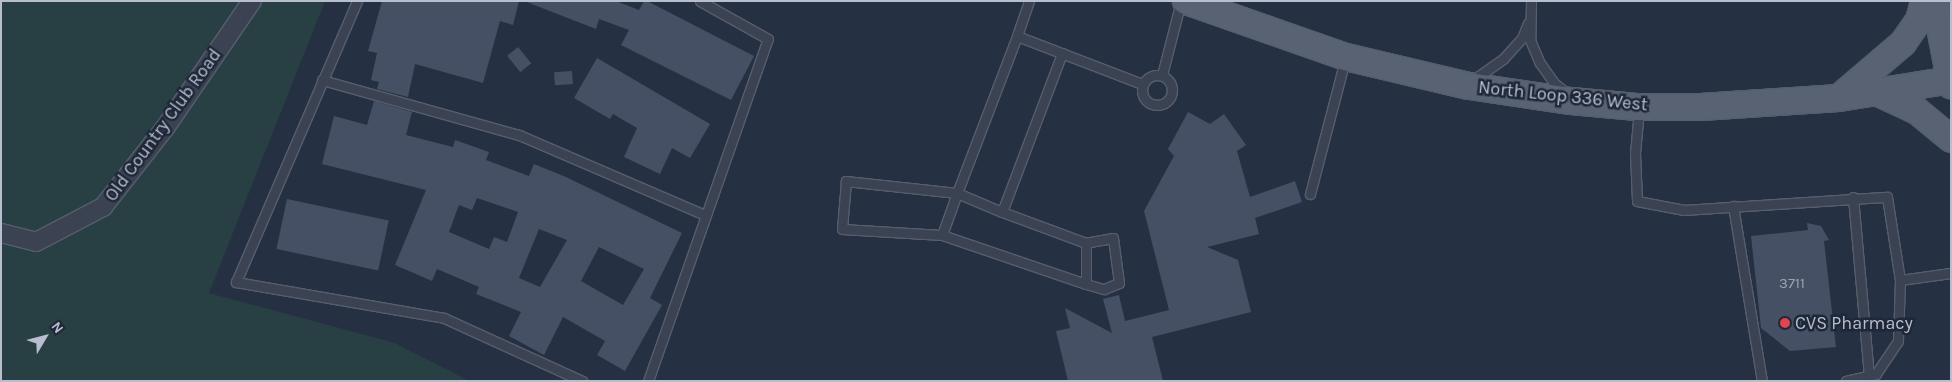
<!DOCTYPE html>
<style>
body{margin:0}
#map{position:relative;width:1952px;height:382px;overflow:hidden;background:#263043;font-family:Karla,sans-serif}
div>[style]{position:absolute}
[style*='--x']{left:calc(var(--x)*1px);top:calc(var(--y)*1px);width:calc(var(--w)*1px);rotate:calc(var(--a)*1deg)}
.green>*{inset:0;background:#283f44}
.building>*{inset:0;background:#455065;transform-origin:0 0}
.roads{filter:drop-shadow(1px 0 #565e6d) drop-shadow(-1px 0 #565e6d) drop-shadow(0 1px #565e6d) drop-shadow(0 -1px #565e6d)}
.service>*{height:9px;margin:-4.5px;padding:0 4.5px;transform-origin:4.5px;border-radius:4.5px;background:#3b4353}
.service>.ring{margin:-4.5px;padding:0;box-sizing:content-box;background:none;border:9px solid #3b4353;border-radius:50%}
.minor>*{height:18px;margin:-9px;padding:0 9px;transform-origin:9px;border-radius:9px;background:#3b4353}
.primary>*{height:26px;margin:-13px;padding:0 13px;transform-origin:13px;border-radius:13px;background:#596273}
.dots>*{width:14px;height:14px;translate:-50% -50%;box-sizing:border-box;border:2px solid #1f2838;border-radius:50%}
span{translate:-50% -50%;white-space:nowrap;text-align:center;line-height:1.15;-webkit-text-stroke:5px #1f2838;paint-order:stroke}
.number-label{font-size:15px;color:#9ba2b3}
.number-label span{-webkit-text-stroke-width:0}
.street-label{font-size:18px;color:#b8becd}
.poi-label{font-size:18px;color:#b8becd}
.left{translate:0 -50%;text-align:left}
.frame{position:absolute;inset:0;border:2px solid #b8becd;pointer-events:none}
.north{position:absolute;left:20px;top:312px;width:50px;height:50px;-webkit-text-stroke:4px #1f2838;paint-order:stroke;rotate:53deg;font-size:14px;font-weight:700;line-height:20px;text-align:center;color:#b8becd}
.north::after{content:'';display:block;margin:auto;width:18px;height:22px;background:#b8becd;clip-path:polygon(50% 0,100% 100%,50% 72%,0 100%)}
</style>
<div id="map">
<div class="green">
<div style="clip-path:polygon(1px 1px,325px 1px,209px 293px,395px 343px,469px 381px,1px 381px)"></div>
</div>
<div class="building">
<div style="clip-path:polygon(382px 1px,519px 1px,513px 25px,500px 21px,483px 83px,415px 64px,408px 97px,377px 89px,379px 82px,371px 80px,377px 53px,368px 51px)"></div>
<div style="clip-path:polygon(524px 1px,616px 1px,639px 10px,644px 1px,647px 1px,754px 56px,731px 100px,621px 45px,629px 30px,599px 19px,596px 29px)"></div>
<div style="left:518px;top:47px;width:21px;height:14px;rotate:51deg"></div>
<div style="clip-path:polygon(597px 58px,710px 124px,690px 158px,672px 148px,660px 174px,624px 157px,637px 128px,613px 114px,610px 119px,574px 98px)"></div>
<div style="left:572px;top:71px;width:13px;height:18px;rotate:86deg"></div>
<div style="clip-path:polygon(evenodd,374px 101px,412px 112px,406px 135px,453px 147px,455px 140px,489px 152px,486px 160px,529px 176px,534px 164px,566px 177px,682px 233px,650px 298px,662px 305px,625px 371px,597px 355px,605px 341px,563px 317px,544px 355px,509px 336px,521px 312px,476px 294px,479px 287px,437px 269px,432px 281px,395px 265px,426px 190px,322px 164px,334px 116px,367px 125px,374px 101px,477px 198px,518px 212px,507px 242px,494px 237px,489px 249px,449px 232px,459px 205px,472px 210px,477px 198px,374px 101px,539px 229px,567px 240px,540px 287px,519px 278px,539px 229px,374px 101px,599px 247px,644px 269px,623px 305px,581px 281px,599px 247px)"></div>
<div style="clip-path:polygon(1188px 112px,1210px 124px,1224px 114px,1246px 145px,1237px 151px,1250px 197px,1295px 181px,1302px 202px,1255px 218px,1259px 234px,1207px 247px,1238px 260px,1251px 312px,1152px 337px,1163px 381px,1068px 381px,1056px 331px,1070px 328px,1065px 308px,1112px 333px,1103px 299px,1119px 295px,1125px 321px,1169px 310px,1144px 211px,1174px 156px,1168px 149px)"></div>
<div style="left:287px;top:199px;width:104px;height:51px;rotate:12deg"></div>
<div style="clip-path:polygon(1807px 223px,1821px 226px,1829px 240px,1824px 241px,1836px 347px,1790px 351px,1761px 328px,1751px 236px,1808px 230px)"></div>
</div>
<div class="roads">
<div class="service">
<div style="--x:357;--y:1;--w:306;--a:113.3"></div>
<div style="--x:236;--y:282;--w:211;--a:9.8"></div>
<div style="--x:444;--y:318;--w:152;--a:24.5"></div>
<div style="--x:1029;--y:1;--w:37;--a:109"></div>
<div style="--x:1017;--y:36;--w:134;--a:21"></div>
<div style="--x:1531;--y:1;--w:39;--a:91"></div>
<div style="--x:1530;--y:40;--w:25;--a:67"></div>
<div style="--x:1540;--y:63;--w:24;--a:55"></div>
<div style="--x:1554;--y:83;--w:14;--a:39"></div>
<div style="--x:1017;--y:36;--w:168;--a:110.9"></div>
<div style="--x:957;--y:193;--w:49;--a:22.9"></div>
<div style="--x:1002;--y:212;--w:170;--a:-69.3"></div>
<div style="--x:1162;--y:75;--w:76;--a:-75.6"></div>
<div class="ring" style="left:1142px;top:75px;width:21px;height:21px"></div>
<div style="--x:322;--y:80;--w:205;--a:15.6"></div>
<div style="--x:519;--y:135;--w:202;--a:23.3"></div>
<div style="--x:1473;--y:80;--w:37;--a:-35"></div>
<div style="--x:1503;--y:59;--w:28;--a:-48"></div>
<div style="--x:1522;--y:38;--w:16;--a:-68"></div>
<div style="--x:1639;--y:110;--w:43;--a:95.3"></div>
<div style="--x:1635;--y:153;--w:48;--a:87.6"></div>
<div style="--x:1637;--y:201;--w:48;--a:10.8"></div>
<div style="--x:1684;--y:210;--w:203;--a:-3.7"></div>
<div style="--x:1887;--y:197;--w:84;--a:81.1"></div>
<div style="--x:1900;--y:280;--w:61;--a:91.9"></div>
<div style="--x:1898;--y:341;--w:40;--a:124"></div>
<div style="--x:1876;--y:374;--w:31;--a:167"></div>
<div style="--x:1310;--y:194;--w:138;--a:-75.4"></div>
<div style="--x:1853;--y:197;--w:180;--a:84.9"></div>
<div style="--x:1733;--y:206;--w:177;--a:80.6"></div>
<div style="--x:942;--y:235;--w:45;--a:-70.3"></div>
<div style="--x:957;--y:193;--w:112;--a:-173.8"></div>
<div style="--x:846;--y:181;--w:48;--a:94.8"></div>
<div style="--x:842;--y:229;--w:100;--a:3.4"></div>
<div style="--x:942;--y:235;--w:152;--a:18.8"></div>
<div style="--x:1086;--y:284;--w:41;--a:-90"></div>
<div style="--x:1086;--y:243;--w:90;--a:-159.7"></div>
<div style="--x:1900;--y:280;--w:51;--a:-7.8"></div>
<div style="--x:1086;--y:284;--w:19;--a:16"></div>
<div style="--x:1104;--y:289;--w:16;--a:-22"></div>
<div style="--x:1119;--y:283;--w:45;--a:-97.6"></div>
<div style="--x:1113;--y:238;--w:27;--a:170"></div>
<div style="--x:648;--y:381;--w:362;--a:-70.7"></div>
<div style="--x:768;--y:39;--w:78;--a:-150.8"></div>
</div>
<div class="minor">
<div style="--x:1;--y:233;--w:36;--a:14"></div>
<div style="--x:36;--y:242;--w:76;--a:-27.6"></div>
<div style="--x:103;--y:207;--w:100;--a:-51.9"></div>
<div style="--x:165;--y:128;--w:154;--a:-55.6"></div>
</div>
<div class="primary">
<div style="--x:1186;--y:1;--w:170;--a:19.3"></div>
<div style="--x:1346;--y:57;--w:126;--a:13.3"></div>
<div style="--x:1469;--y:86;--w:103;--a:8.4"></div>
<div style="--x:1571;--y:101;--w:66;--a:5.2"></div>
<div style="--x:1637;--y:107;--w:64;--a:0"></div>
<div style="--x:1701;--y:107;--w:138;--a:-3.7"></div>
<div style="--x:1839;--y:98;--w:113;--a:-9.1"></div>
<div style="--x:1935;--y:1;--w:86;--a:79.2"></div>
<div style="--x:1876;--y:92;--w:45;--a:24.9"></div>
<div style="--x:1917;--y:111;--w:44;--a:39.5"></div>
<div style="--x:1841;--y:96;--w:82;--a:-40.5"></div>
<div style="--x:1903;--y:43;--w:28;--a:-55"></div>
<div style="--x:1919;--y:20;--w:20;--a:-75"></div>
</div>
</div>
<div class="dots">
<div style="left:1785px;top:323px;background:#e0444e"></div>
</div>
<div class="number-label">
<span style="left:1792px;top:284px">3711</span>
</div>
<div class="street-label">
<span style="left:1563px;top:96px;rotate:6deg">North Loop 336 West</span>
<span style="left:163px;top:125px;rotate:-54deg">Old Country Club Road</span>
</div>
<div class="poi-label">
<span class="left" style="left:1795px;top:323px">CVS Pharmacy</span>
</div>
<div class="frame"></div>
<div class="north">N</div>
</div>
